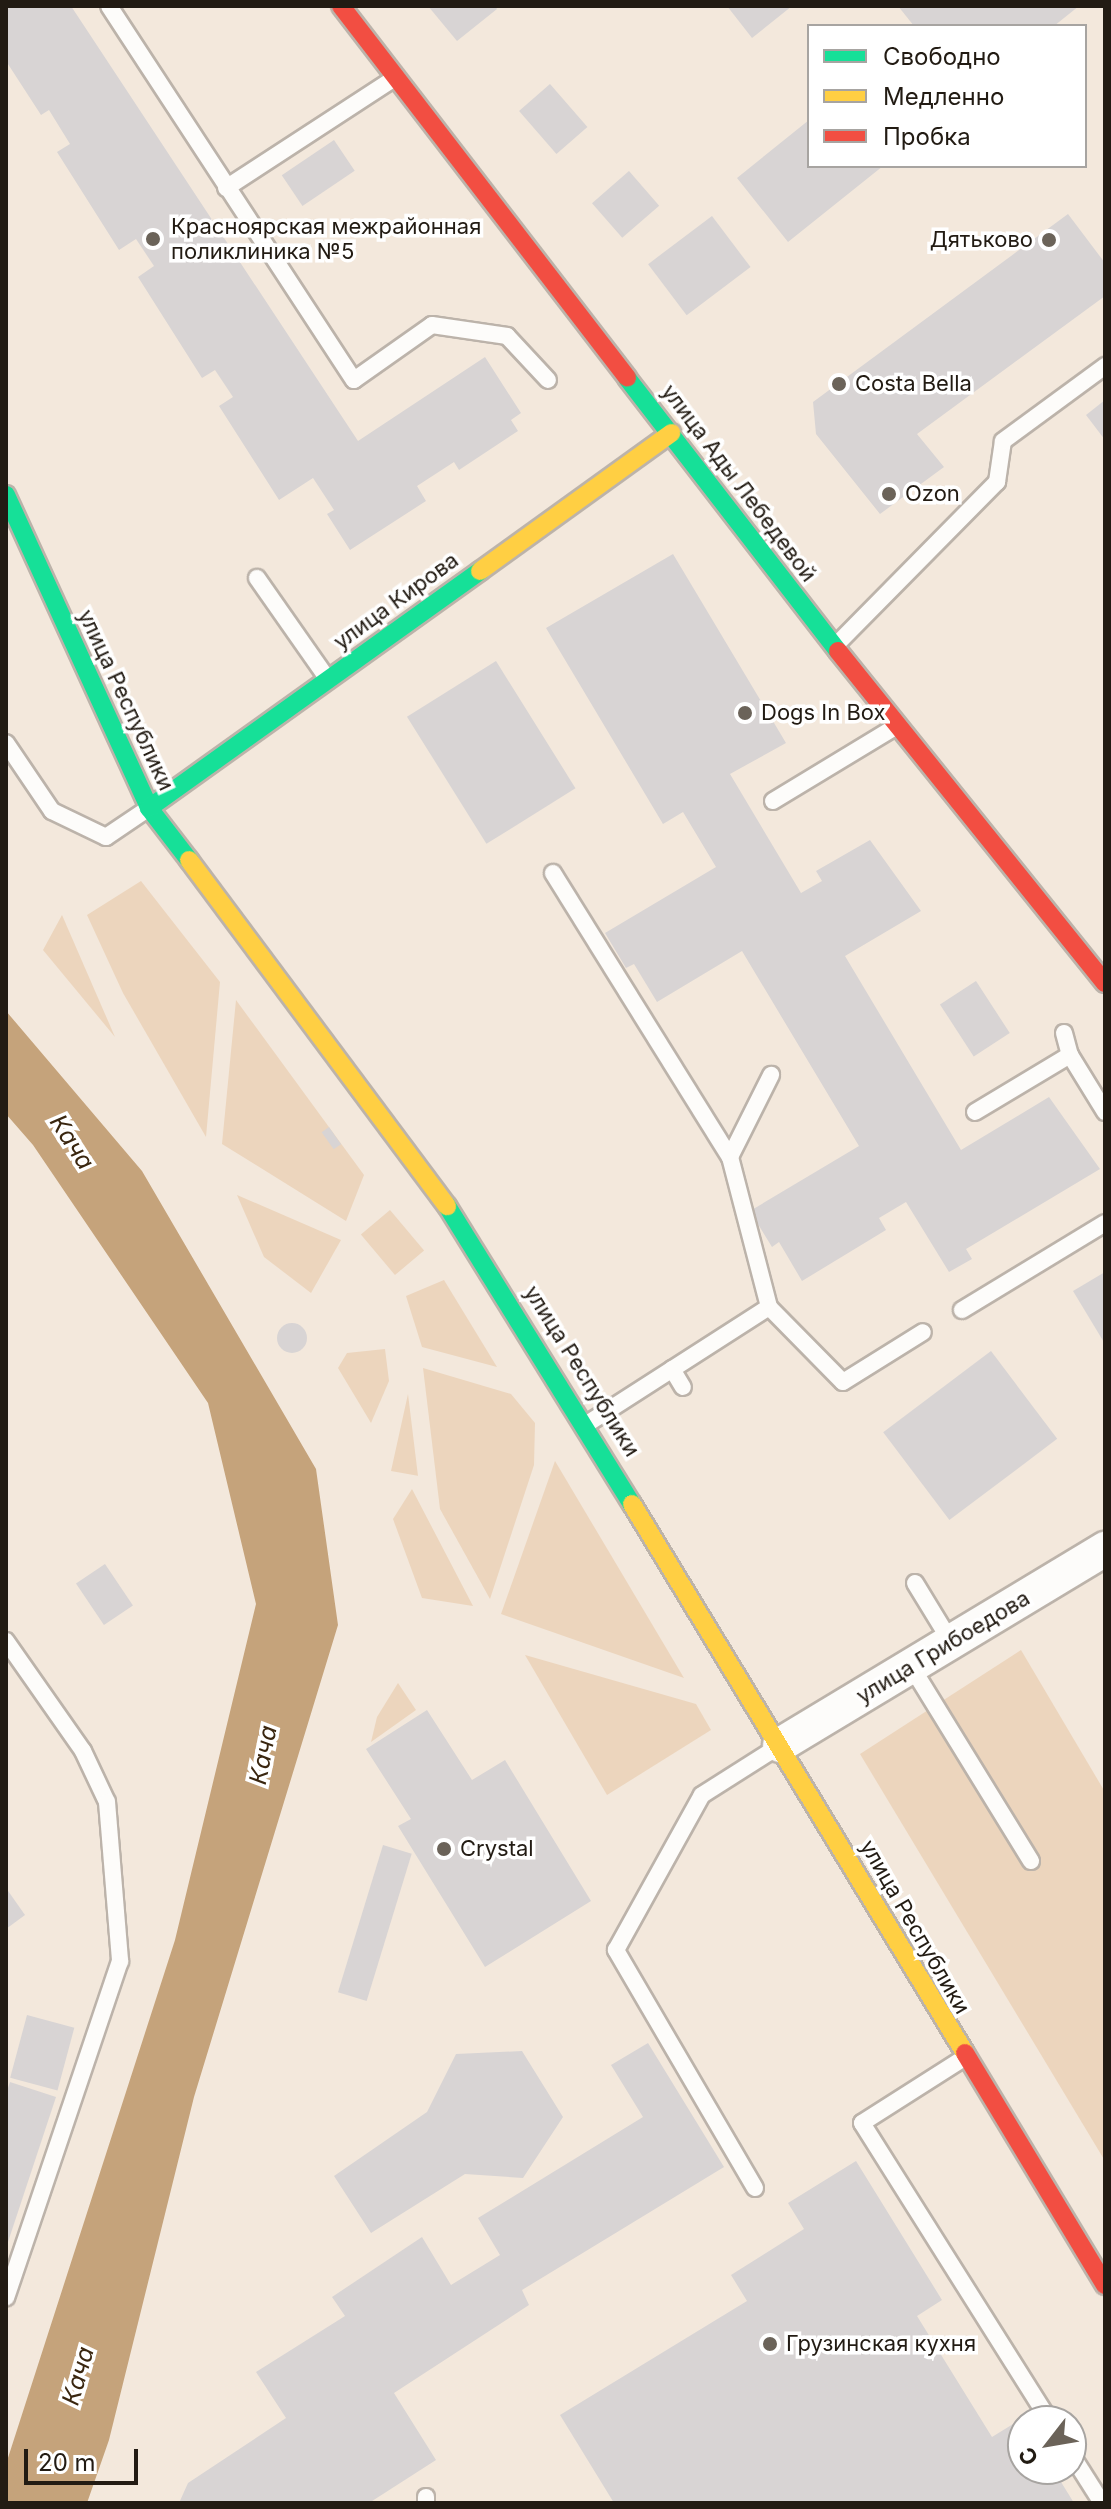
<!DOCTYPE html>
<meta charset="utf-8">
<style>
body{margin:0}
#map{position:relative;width:1111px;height:2509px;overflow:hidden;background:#f3e8dc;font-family:Inter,sans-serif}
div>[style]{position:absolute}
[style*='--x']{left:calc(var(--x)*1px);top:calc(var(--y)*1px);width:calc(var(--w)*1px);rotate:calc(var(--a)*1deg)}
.green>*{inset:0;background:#ecd5bd;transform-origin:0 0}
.water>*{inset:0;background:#c5a37b}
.building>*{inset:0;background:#d8d4d4;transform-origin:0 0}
.round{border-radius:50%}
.roads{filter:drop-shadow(2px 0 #bcb3aa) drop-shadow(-2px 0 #bcb3aa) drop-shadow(0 2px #bcb3aa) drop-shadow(0 -2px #bcb3aa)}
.lane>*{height:16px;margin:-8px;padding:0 8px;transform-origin:8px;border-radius:8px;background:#fdfcfa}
.street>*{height:34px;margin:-17px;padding:0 17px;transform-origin:17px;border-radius:17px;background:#fdfcfa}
.fast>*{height:18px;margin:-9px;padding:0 9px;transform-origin:9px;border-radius:9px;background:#16e098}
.slow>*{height:18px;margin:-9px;padding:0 9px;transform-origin:9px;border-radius:9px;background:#ffcf43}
.jam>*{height:18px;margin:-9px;padding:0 9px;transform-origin:9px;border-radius:9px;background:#f24e42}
.dots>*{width:22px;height:22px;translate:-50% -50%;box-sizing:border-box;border:4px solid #fff;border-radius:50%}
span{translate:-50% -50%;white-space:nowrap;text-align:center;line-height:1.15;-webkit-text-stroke:7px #fff;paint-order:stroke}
.poi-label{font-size:22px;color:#221b13}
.left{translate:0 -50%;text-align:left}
.right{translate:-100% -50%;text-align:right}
.street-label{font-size:22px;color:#221b13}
.water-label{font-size:24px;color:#3a260f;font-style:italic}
.frame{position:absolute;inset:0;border:8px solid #221b13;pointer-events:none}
.legend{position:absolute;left:807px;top:24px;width:280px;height:144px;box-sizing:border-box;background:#fff;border:2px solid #a7a4a1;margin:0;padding:10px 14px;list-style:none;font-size:24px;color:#221b13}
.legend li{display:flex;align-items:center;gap:16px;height:40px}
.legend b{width:40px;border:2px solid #a7a4a1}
.north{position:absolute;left:1007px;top:2405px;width:80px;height:80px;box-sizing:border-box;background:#fff;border:2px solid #a7a4a1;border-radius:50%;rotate:239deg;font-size:22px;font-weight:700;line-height:32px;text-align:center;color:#221b13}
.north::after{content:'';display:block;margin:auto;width:28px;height:36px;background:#6b6359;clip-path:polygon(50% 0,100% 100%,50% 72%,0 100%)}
.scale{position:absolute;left:24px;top:2449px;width:114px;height:36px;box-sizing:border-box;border:4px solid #221b13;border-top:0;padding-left:10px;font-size:24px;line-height:28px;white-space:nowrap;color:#221b13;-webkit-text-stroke:6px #fff;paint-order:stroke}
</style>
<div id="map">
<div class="green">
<div style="clip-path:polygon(141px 881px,220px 982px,206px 1137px,123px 993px,87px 915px)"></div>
<div style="clip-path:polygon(62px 915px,115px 1037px,43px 950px)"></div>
<div style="clip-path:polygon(236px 1000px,364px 1175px,346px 1221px,222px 1144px)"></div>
<div style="clip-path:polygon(237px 1195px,341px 1240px,311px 1293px,264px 1257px)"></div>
<div style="left:390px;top:1210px;width:53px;height:38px;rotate:50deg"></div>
<div style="clip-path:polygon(444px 1280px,497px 1367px,422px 1347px,406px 1296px)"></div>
<div style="clip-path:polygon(385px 1349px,389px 1381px,371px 1423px,338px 1368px,347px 1353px)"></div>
<div style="clip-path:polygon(423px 1368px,511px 1394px,535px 1423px,534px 1465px,490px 1599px,440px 1509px)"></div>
<div style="clip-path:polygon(408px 1394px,418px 1476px,419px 1476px,391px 1471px)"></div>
<div style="clip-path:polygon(555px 1461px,684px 1678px,501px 1614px)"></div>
<div style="clip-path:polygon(412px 1489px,473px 1606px,422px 1598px,393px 1519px)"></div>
<div style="clip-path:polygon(1021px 1650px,1105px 1792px,1105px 2161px,860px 1754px)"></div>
<div style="clip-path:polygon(525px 1655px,696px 1704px,711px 1730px,607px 1795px)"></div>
<div style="clip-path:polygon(398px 1683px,416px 1710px,371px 1742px,377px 1717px)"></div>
</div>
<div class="water">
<div style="clip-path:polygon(6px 1011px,142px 1171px,316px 1469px,338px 1625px,194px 2097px,109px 2440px,87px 2503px,6px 2503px,6px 2464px,175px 1940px,256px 1604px,208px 1403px,33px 1145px,6px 1114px)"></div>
</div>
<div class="building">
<div style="clip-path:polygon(6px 6px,71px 6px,358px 441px,485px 357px,521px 413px,511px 420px,518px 431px,459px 470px,454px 462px,417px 486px,426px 501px,350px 550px,327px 514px,334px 510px,313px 478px,279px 500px,219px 406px,233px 397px,215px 370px,202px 378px,138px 277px,154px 266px,136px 239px,119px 250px,57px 152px,70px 144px,49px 110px,41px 115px,6px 61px)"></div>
<div style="clip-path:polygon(428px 6px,495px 6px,497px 9px,457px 41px)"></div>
<div style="clip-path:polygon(727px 6px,792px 6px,752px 38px)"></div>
<div style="clip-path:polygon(898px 6px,1079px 6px,1054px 26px,914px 26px)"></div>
<div style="left:550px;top:84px;width:57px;height:41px;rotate:49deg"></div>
<div style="clip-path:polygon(809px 120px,809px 166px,883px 166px,788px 242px,737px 178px)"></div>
<div style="left:334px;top:140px;width:37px;height:63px;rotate:56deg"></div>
<div style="left:629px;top:171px;width:46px;height:49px;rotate:49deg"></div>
<div style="clip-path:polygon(1068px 214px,1105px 263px,1105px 296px,917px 434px,944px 467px,880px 514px,816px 434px,813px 402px)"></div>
<div style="left:712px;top:216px;width:64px;height:80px;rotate:53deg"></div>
<div style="clip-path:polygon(1105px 400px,1105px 440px,1086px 415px)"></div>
<div style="clip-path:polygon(673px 554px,786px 743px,730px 774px,801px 893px,822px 881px,816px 871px,870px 840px,921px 911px,845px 956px,961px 1150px,1049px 1097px,1100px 1169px,966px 1249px,972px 1259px,949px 1272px,906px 1202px,879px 1218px,886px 1230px,802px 1281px,779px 1242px,772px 1247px,750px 1211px,859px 1146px,742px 951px,657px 1002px,634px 964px,626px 968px,605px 933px,716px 867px,683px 812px,663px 824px,546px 628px)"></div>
<div style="left:496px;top:661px;width:150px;height:105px;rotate:58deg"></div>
<div style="left:976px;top:981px;width:62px;height:43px;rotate:57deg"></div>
<div style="left:329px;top:1127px;width:21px;height:9px;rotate:55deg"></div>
<div style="clip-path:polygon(1105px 1272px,1105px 1344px,1073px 1291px)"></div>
<div class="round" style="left:277px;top:1323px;width:30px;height:30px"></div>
<div style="left:991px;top:1351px;width:110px;height:135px;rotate:53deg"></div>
<div style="left:105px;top:1564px;width:50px;height:35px;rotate:56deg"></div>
<div style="clip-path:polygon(427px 1710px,472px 1780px,505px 1760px,591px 1901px,485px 1967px,398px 1826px,411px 1819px,366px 1749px)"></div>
<div style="left:383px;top:1845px;width:30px;height:154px;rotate:17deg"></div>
<div style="clip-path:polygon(6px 1888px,25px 1915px,6px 1929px)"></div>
<div style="left:27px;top:2015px;width:49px;height:65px;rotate:15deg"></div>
<div style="clip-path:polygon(648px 2043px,724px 2167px,522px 2290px,529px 2305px,394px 2393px,436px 2460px,369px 2503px,179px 2503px,188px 2483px,286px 2418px,256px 2372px,345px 2316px,332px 2297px,422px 2237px,451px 2285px,500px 2255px,478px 2218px,643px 2117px,611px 2065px)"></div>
<div style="clip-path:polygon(522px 2051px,563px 2117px,523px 2178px,465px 2174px,371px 2233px,334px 2176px,427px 2112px,456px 2054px)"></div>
<div style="clip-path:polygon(10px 2082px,56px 2097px,7px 2245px,6px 2094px)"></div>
<div style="clip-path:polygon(856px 2161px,942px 2300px,917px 2316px,992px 2437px,1023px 2418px,1023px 2469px,1053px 2469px,1074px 2503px,614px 2503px,560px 2415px,747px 2301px,731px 2275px,804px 2229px,788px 2203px)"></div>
</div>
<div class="roads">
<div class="lane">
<div style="--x:109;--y:6;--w:447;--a:56.8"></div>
<div style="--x:354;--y:380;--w:95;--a:-35.2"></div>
<div style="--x:432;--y:325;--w:76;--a:8.3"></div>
<div style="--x:507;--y:336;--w:60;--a:47"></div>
<div style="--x:226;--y:188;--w:203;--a:-33.1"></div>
<div style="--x:257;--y:578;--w:122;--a:55"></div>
<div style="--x:835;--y:646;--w:231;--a:-45.4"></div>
<div style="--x:997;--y:482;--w:41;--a:-81.7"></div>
<div style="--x:1003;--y:441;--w:127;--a:-36.3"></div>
<div style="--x:6;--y:743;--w:82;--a:55.9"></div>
<div style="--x:52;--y:811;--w:60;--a:25.7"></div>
<div style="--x:106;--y:837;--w:48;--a:-34"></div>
<div style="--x:773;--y:801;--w:143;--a:-31.2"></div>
<div style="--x:553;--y:873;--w:335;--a:58.1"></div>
<div style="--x:730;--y:1157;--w:155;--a:75.4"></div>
<div style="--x:769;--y:1307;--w:215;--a:147.3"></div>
<div style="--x:1064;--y:1033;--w:23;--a:75"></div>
<div style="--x:975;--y:1112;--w:111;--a:-31"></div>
<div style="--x:1070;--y:1055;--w:67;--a:58.4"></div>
<div style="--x:730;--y:1157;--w:92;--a:-63.4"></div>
<div style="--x:769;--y:1307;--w:105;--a:45.4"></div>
<div style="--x:843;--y:1382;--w:94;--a:-32"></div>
<div style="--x:962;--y:1310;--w:167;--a:-31.3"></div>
<div style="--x:672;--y:1369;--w:21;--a:59"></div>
<div style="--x:915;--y:1583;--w:69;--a:58.6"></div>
<div style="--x:6;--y:1641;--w:134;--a:55"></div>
<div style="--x:83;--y:1751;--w:56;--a:64.8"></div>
<div style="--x:107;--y:1802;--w:160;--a:85.3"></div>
<div style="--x:120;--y:1961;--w:355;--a:108.7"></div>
<div style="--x:911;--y:1666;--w:229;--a:58.4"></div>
<div style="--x:964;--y:2058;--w:121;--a:147.5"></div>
<div style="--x:862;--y:2123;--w:352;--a:57.8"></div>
<div style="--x:755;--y:2188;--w:276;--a:-120.3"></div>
<div style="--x:616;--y:1950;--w:177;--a:-61"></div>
<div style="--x:702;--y:1795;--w:88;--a:-32.4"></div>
<div style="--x:1071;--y:2454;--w:58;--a:57.7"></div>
<div style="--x:426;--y:2497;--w:6;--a:90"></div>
</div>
<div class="street">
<div style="--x:780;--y:1745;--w:380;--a:-31.1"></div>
</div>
<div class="fast">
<div style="--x:627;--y:378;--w:345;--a:52.3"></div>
<div style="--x:6;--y:495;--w:344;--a:65.4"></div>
<div style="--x:149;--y:808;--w:66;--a:52.4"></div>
<div style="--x:149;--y:808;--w:407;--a:-35.6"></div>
<div style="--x:447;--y:1206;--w:351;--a:58.2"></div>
</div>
<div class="slow">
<div style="--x:480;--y:571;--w:236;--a:-35.8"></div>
<div style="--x:189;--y:860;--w:432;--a:53.3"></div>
<div style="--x:632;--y:1504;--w:642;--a:58.76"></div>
</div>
<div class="jam">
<div style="--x:341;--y:6;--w:469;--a:52.4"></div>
<div style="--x:838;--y:651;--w:426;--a:51.2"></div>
<div style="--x:965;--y:2053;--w:271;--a:58.9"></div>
</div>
</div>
<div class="dots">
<div style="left:153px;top:239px;background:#6b6359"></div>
<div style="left:1049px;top:240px;background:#6b6359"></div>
<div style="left:839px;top:384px;background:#6b6359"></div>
<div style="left:889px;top:494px;background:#6b6359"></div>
<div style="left:745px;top:713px;background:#6b6359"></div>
<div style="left:444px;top:1849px;background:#6b6359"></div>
<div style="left:770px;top:2344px;background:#6b6359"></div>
</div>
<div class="poi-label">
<span class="left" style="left:171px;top:239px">Красноярская межрайонная<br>поликлиника №5</span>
<span class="right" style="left:1033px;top:240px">Дятьково</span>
<span class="left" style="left:855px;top:384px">Costa Bella</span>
<span class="left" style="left:905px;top:494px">Ozon</span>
<span class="left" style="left:761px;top:713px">Dogs In Box</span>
<span class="left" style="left:460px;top:1849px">Crystal</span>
<span class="left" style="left:786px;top:2344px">Грузинская кухня</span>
</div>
<div class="street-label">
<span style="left:739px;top:483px;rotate:53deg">улица Ады Лебедевой</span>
<span style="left:396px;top:601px;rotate:-36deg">улица Кирова</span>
<span style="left:126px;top:700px;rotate:65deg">улица Республики</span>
<span style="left:582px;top:1371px;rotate:58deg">улица Республики</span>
<span style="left:943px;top:1647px;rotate:-31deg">улица Грибоедова</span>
<span style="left:915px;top:1927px;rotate:60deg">улица Республики</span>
</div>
<div class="water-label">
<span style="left:72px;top:1142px;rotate:57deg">Кача</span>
<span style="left:263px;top:1755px;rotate:-79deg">Кача</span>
<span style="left:78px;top:2376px;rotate:-74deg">Кача</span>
</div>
<div class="frame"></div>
<ul class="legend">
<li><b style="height:10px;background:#16e098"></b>Свободно</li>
<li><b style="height:10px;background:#ffcf43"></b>Медленно</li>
<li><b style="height:10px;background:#f24e42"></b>Пробка</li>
</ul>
<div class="north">С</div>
<div class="scale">20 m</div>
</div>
